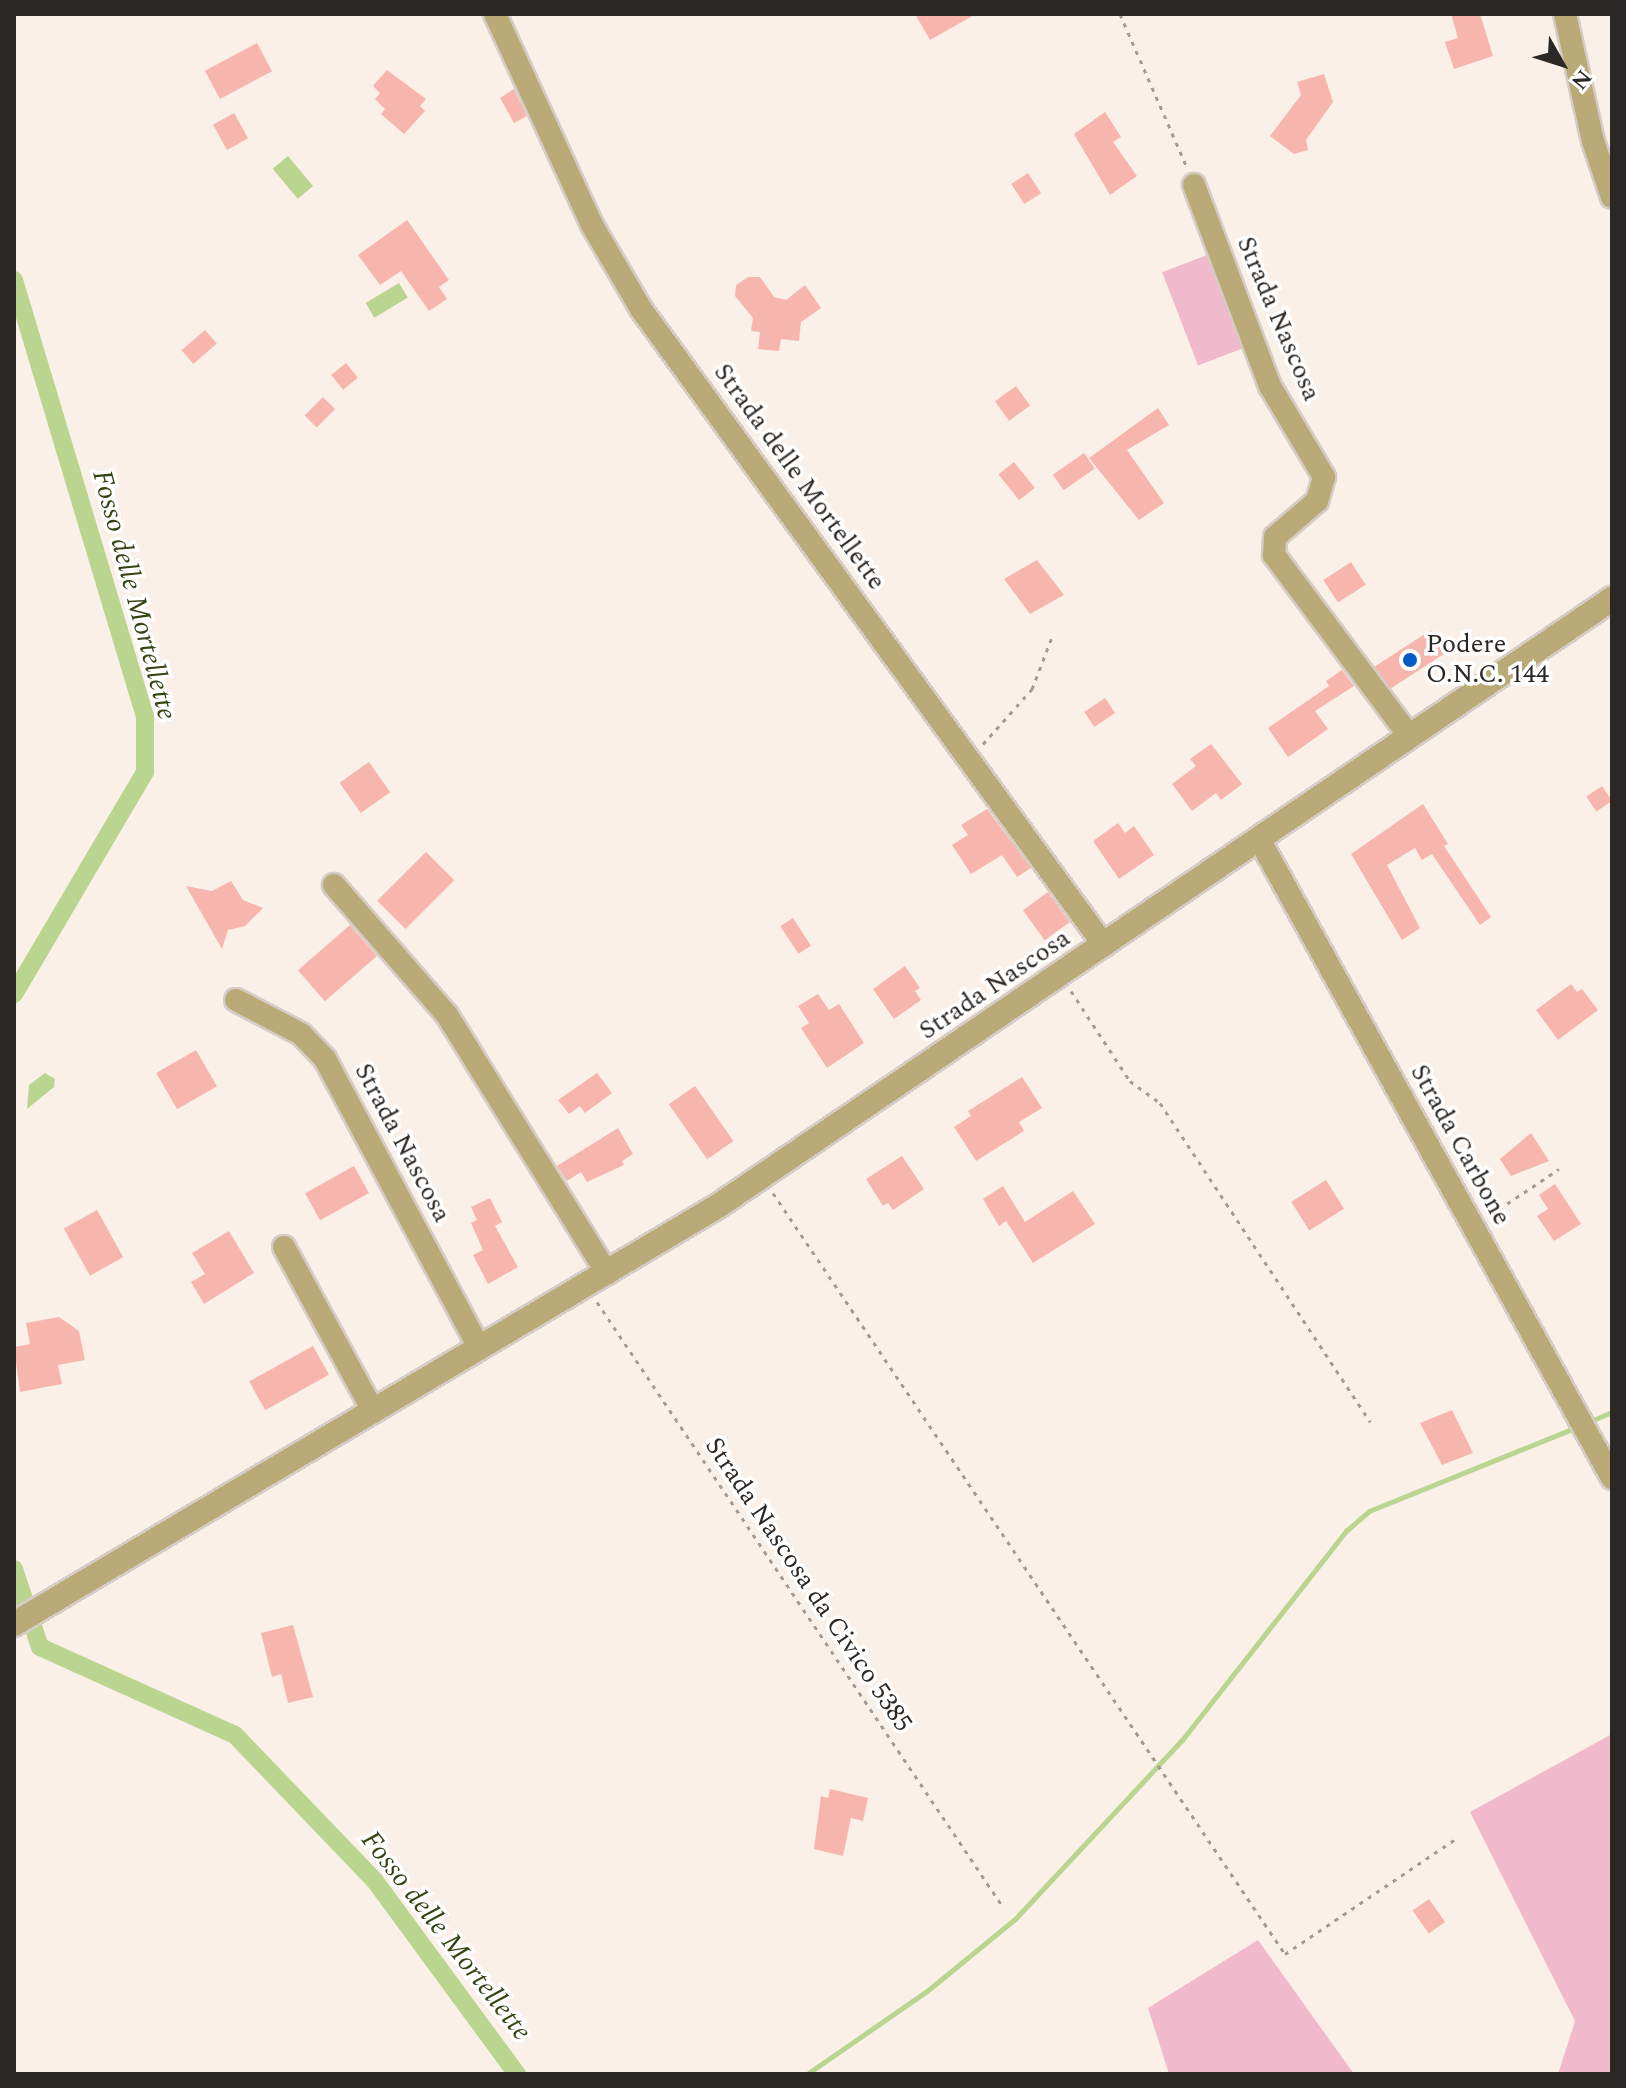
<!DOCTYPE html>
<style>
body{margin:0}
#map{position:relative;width:1626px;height:2088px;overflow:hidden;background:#faf0e8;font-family:Spectral,serif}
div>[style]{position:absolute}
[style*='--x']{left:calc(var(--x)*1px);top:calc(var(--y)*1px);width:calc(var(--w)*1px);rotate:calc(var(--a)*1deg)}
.green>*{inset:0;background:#f1b9cc;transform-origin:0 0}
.water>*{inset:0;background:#bad590;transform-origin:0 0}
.stream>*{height:5px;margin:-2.5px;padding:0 2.5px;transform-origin:2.5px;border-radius:2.5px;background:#bad590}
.canal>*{height:18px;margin:-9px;padding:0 9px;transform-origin:9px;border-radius:9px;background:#bad590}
.building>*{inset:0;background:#f7b6ad;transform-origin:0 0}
.path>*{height:3px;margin-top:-1.5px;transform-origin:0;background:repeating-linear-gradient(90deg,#a39b95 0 4px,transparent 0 10px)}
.roads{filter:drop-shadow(2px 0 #d5ccc5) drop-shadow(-2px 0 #d5ccc5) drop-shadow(0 2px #d5ccc5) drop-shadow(0 -2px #d5ccc5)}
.minor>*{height:22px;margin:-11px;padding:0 11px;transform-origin:11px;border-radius:11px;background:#b9aa77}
.tertiary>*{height:24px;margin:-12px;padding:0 12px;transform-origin:12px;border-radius:12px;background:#b9aa77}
.dots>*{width:22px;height:22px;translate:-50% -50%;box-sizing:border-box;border:4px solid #fff;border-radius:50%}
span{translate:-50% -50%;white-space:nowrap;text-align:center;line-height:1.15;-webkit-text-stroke:7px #fff;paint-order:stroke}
.street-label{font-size:26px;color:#2b2724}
.poi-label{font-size:26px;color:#2b2724}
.left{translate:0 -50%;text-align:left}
.water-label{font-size:28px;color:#344413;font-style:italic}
.frame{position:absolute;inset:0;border:16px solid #2b2724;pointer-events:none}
.north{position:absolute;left:1522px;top:24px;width:80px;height:80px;-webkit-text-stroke:6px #fff;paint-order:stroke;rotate:129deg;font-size:22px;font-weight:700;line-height:32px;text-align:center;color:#2b2724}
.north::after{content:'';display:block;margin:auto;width:28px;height:36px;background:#2b2724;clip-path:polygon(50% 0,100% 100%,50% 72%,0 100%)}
</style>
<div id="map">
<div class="green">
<div style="left:1207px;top:255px;width:100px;height:48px;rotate:69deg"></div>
<div style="clip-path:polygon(1612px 1734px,1612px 2074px,1558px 2074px,1575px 2021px,1470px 1812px)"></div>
<div style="clip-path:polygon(1258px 1940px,1354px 2074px,1169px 2074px,1148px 2008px)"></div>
</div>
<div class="water">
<div style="left:288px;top:156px;width:39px;height:20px;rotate:50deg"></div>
<div style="left:399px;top:283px;width:17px;height:39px;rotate:59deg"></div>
<div style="clip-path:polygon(45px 1073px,55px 1079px,54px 1087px,27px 1109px,29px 1085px)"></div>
</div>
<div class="stream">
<div style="--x:1593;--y:1420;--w:21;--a:-23"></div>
<div style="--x:807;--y:2074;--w:146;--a:-34.7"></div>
<div style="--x:927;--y:1991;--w:114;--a:-39.3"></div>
<div style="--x:1015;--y:1919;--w:245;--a:-47"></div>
<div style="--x:1182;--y:1740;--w:266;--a:-51.9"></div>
<div style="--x:1346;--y:1531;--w:30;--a:-41"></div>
<div style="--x:1369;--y:1511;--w:216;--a:-22"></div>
</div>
<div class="canal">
<div style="--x:14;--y:280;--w:455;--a:73.3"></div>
<div style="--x:145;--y:716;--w:56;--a:90"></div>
<div style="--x:145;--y:772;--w:258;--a:120.5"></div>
<div style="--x:14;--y:1569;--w:82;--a:71.6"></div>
<div style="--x:40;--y:1647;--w:214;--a:24.3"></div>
<div style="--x:235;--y:1735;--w:202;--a:46.2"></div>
<div style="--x:375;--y:1881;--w:240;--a:53.7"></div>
</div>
<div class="building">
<div style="clip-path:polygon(915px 14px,976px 14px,930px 40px)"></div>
<div style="clip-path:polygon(1451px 14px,1480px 14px,1493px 56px,1454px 69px,1445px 42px,1458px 38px)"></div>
<div style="left:257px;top:43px;width:32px;height:59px;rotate:62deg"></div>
<div style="clip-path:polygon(387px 70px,426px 99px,420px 106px,425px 111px,404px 134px,381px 114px,385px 109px,375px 99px,380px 93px,373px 86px)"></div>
<div style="clip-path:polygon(1324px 74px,1333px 102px,1306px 140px,1308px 150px,1294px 154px,1270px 136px,1301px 95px,1297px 82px)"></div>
<div style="clip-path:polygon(514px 89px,527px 116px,514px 123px,500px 98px)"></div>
<div style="clip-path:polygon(1105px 112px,1121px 137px,1113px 142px,1137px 176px,1110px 195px,1074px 134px)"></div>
<div style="left:234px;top:113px;width:29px;height:24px;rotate:61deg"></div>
<div style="left:1028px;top:173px;width:24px;height:20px;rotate:57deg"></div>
<div style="clip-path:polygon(407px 220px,449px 280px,439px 287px,447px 299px,429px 311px,401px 271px,380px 285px,358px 255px)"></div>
<div style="clip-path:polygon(748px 277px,760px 277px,774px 297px,786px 300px,805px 285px,821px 308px,801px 322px,799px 341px,781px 339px,779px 351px,758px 349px,760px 332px,751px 331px,753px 318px,735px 296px,736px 285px)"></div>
<div style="left:205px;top:330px;width:18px;height:31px;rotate:49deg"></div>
<div style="left:346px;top:363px;width:19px;height:19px;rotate:51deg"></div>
<div style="left:1016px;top:386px;width:24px;height:26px;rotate:54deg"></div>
<div style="left:323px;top:397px;width:17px;height:26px;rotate:45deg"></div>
<div style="clip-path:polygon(1158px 408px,1169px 425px,1127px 450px,1164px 503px,1139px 520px,1089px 458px)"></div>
<div style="left:1084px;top:453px;width:19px;height:38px;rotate:55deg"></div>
<div style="left:1014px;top:462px;width:33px;height:20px;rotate:51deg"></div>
<div style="clip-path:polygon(1037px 560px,1064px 595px,1030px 614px,1004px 579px)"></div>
<div style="left:1351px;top:562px;width:27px;height:33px;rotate:57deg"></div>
<div style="left:1431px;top:630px;width:27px;height:67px;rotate:57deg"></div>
<div style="clip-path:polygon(1342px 670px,1354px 686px,1315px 711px,1328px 729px,1288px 757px,1268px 728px,1329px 686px,1326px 681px)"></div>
<div style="left:1105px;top:698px;width:18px;height:25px;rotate:56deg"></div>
<div style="clip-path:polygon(1211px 744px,1242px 784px,1221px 800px,1216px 793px,1192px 811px,1172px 784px,1196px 766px,1190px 759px)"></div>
<div style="left:369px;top:762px;width:37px;height:36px;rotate:55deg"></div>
<div style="left:1602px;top:786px;width:18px;height:19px;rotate:56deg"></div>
<div style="clip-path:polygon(1423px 804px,1448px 844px,1444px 846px,1491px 917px,1480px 925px,1432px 854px,1422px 860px,1415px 848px,1387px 865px,1420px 928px,1402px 940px,1351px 854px)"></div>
<div style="clip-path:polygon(987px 809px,1031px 868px,1017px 877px,1002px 855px,971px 874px,952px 845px,968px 835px,961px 825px)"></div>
<div style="clip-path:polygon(1118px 823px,1125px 833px,1134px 826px,1154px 855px,1119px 879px,1093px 841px)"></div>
<div style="left:426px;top:852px;width:40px;height:69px;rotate:45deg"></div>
<div style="clip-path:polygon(231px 881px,243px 900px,263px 908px,245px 926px,228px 930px,222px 949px,186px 886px,212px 891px)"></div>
<div style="left:1048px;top:892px;width:37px;height:31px;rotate:54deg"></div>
<div style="left:793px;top:918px;width:33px;height:15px;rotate:57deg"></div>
<div style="left:350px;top:925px;width:41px;height:69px;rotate:49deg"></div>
<div style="clip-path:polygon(905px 966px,920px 988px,915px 991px,921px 1000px,894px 1019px,873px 989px)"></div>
<div style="clip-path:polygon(1571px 984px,1577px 992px,1582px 989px,1598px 1010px,1558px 1040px,1536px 1010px)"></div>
<div style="clip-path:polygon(818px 994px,829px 1010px,839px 1004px,864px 1043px,827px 1068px,801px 1028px,809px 1023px,798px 1006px)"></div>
<div style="left:196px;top:1050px;width:42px;height:46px;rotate:60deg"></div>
<div style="clip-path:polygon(597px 1073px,612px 1093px,585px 1113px,580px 1106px,569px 1114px,558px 1100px)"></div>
<div style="clip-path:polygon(1022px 1077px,1042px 1108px,1019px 1122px,1024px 1131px,976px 1161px,954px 1127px,971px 1116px,968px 1111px)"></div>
<div style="left:695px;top:1086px;width:67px;height:32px;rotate:55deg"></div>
<div style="clip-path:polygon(618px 1128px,633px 1154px,622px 1161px,624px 1165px,587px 1182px,581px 1172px,567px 1181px,557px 1166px)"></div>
<div style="clip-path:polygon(1531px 1133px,1549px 1161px,1511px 1176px,1500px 1159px)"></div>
<div style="clip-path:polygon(902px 1156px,924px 1189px,893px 1210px,888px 1203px,883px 1206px,866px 1179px)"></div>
<div style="left:354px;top:1166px;width:31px;height:56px;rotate:61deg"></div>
<div style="left:1326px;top:1180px;width:34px;height:41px;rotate:58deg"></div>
<div style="clip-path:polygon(1555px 1184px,1581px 1224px,1554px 1241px,1537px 1216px,1548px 1209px,1539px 1195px)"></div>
<div style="clip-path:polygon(1003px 1186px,1025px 1222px,1073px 1191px,1095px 1224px,1033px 1263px,1006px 1221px,999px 1226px,983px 1199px)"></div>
<div style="clip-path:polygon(490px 1198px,502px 1222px,495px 1226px,518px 1267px,488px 1284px,473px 1255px,483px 1250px,471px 1223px,477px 1220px,471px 1207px)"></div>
<div style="left:97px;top:1210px;width:54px;height:38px;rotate:61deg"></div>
<div style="clip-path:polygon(229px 1231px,254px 1273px,204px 1304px,191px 1282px,205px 1274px,192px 1253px)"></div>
<div style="clip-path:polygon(59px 1317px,79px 1331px,85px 1360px,58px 1365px,62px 1384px,20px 1392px,14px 1347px,30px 1344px,26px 1323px)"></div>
<div style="left:313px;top:1346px;width:33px;height:73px;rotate:61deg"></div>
<div style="clip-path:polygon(1452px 1410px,1473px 1453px,1442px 1465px,1420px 1423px)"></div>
<div style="clip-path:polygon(293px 1625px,313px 1697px,288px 1703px,281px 1674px,272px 1677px,261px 1633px)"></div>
<div style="clip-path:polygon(830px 1789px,868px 1798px,863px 1821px,851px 1818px,843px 1856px,814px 1849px,821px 1796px,828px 1798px)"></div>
<div style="left:1429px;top:1899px;width:28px;height:20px;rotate:55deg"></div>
</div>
<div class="path">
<div style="--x:1120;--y:14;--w:167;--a:66.4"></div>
<div style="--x:983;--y:744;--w:74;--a:-48.3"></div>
<div style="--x:1032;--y:689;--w:56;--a:-69"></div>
<div style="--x:1071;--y:991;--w:108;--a:56.8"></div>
<div style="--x:1130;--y:1081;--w:37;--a:36"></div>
<div style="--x:1160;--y:1103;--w:382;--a:56.6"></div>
<div style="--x:773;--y:1193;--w:917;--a:56.07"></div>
<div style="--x:1285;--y:1954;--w:207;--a:-34"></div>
<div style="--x:1480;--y:1194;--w:24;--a:38"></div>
<div style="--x:1499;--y:1209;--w:72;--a:-33.7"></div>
<div style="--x:597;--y:1302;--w:725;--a:56.13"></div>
</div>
<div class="roads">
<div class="minor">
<div style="--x:495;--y:14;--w:232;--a:65.3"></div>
<div style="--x:592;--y:225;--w:97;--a:59.7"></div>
<div style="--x:641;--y:309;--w:787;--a:53.95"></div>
<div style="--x:1565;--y:14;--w:130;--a:77.6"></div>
<div style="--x:1593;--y:141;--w:59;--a:71.3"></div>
<div style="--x:1194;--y:185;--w:215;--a:69.3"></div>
<div style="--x:1270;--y:386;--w:106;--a:59.3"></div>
<div style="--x:1324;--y:477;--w:25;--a:106"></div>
<div style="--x:1317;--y:501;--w:55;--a:139.4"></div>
<div style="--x:1275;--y:537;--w:18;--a:93"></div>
<div style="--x:1274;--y:555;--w:227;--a:53.2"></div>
<div style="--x:1259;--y:839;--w:730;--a:61.08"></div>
<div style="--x:334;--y:885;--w:172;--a:49"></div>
<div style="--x:447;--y:1015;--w:304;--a:58.2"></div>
<div style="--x:236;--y:1000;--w:73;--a:27.6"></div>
<div style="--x:301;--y:1034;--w:35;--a:46"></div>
<div style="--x:325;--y:1059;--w:327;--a:61.9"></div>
<div style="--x:284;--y:1247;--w:187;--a:61.5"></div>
</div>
<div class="tertiary">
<div style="--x:14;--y:1624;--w:819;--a:-30.7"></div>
<div style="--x:718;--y:1206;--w:1081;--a:-34.18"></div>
</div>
</div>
<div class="dots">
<div style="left:1410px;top:660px;background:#075bc4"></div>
</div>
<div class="street-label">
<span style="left:1278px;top:319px;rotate:67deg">Strada Nascosa</span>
<span style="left:799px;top:477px;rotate:54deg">Strada delle Mortellette</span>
<span style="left:995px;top:985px;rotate:-34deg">Strada Nascosa</span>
<span style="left:402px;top:1143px;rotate:62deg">Strada Nascosa</span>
<span style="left:1460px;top:1145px;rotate:61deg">Strada Carbone</span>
<span style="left:808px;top:1585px;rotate:56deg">Strada Nascosa da Civico 5385</span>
</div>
<div class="poi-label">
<span class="left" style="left:1426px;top:660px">Podere<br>O.N.C. 144</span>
</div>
<div class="water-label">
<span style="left:134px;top:595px;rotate:75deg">Fosso delle Mortellette</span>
<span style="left:446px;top:1936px;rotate:52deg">Fosso delle Mortellette</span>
</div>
<div class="frame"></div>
<div class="north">N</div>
</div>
